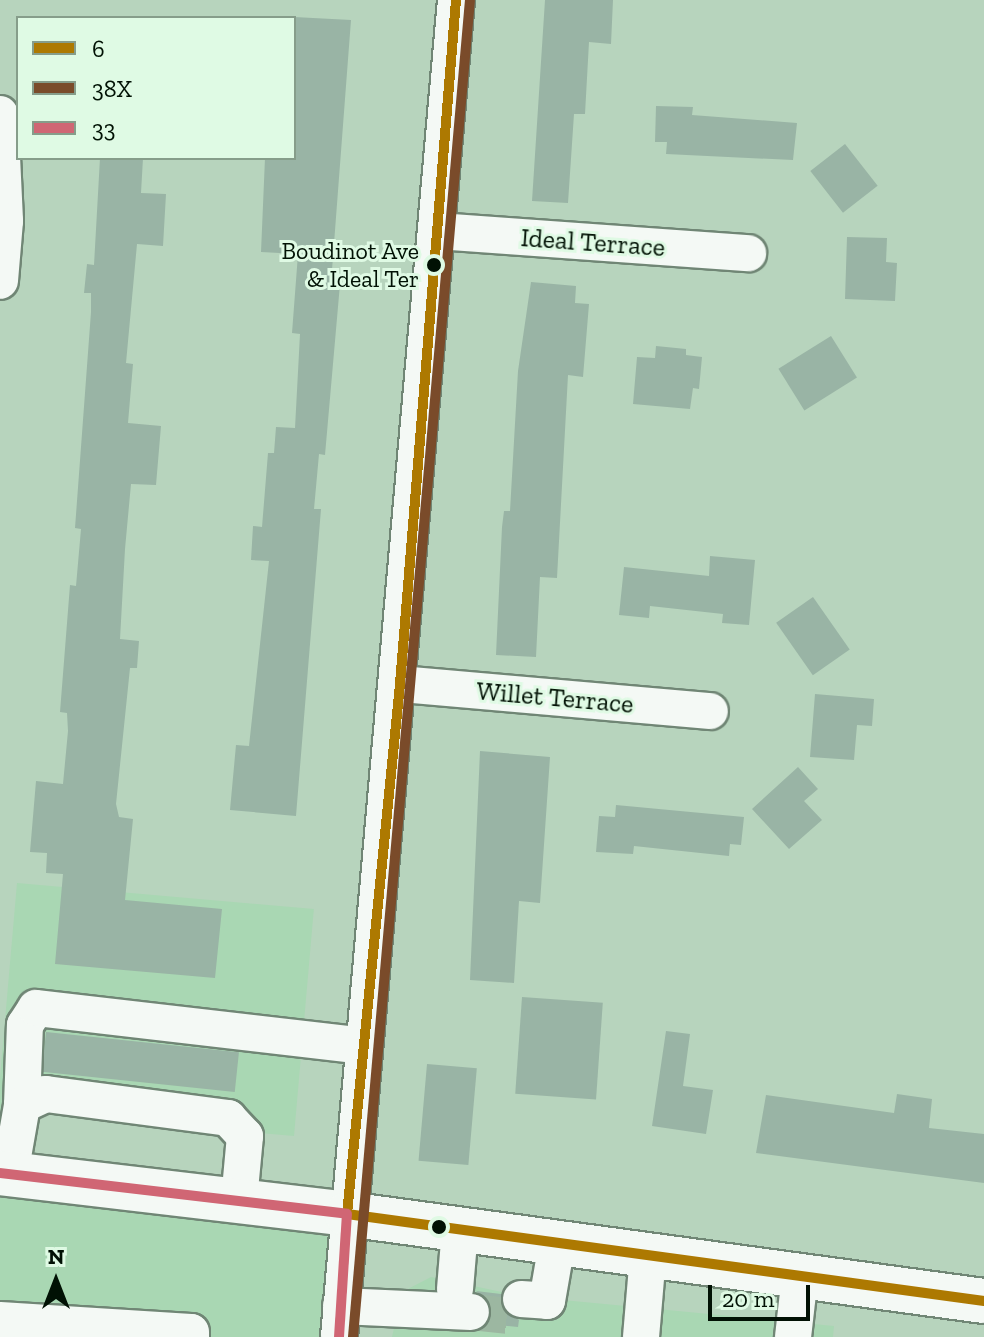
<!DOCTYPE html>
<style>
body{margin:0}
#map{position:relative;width:984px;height:1337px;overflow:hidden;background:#b7d4bd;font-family:"Zilla Slab",serif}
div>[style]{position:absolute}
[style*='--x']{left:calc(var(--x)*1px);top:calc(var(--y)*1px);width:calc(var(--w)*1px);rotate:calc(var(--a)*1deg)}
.built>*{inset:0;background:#a9d7b3;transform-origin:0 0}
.building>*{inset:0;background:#99b4a5;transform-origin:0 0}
.minor-tunnel>*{height:36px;margin-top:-18px;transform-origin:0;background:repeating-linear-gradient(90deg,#9cb7a1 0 36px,transparent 0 54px)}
.roads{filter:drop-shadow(2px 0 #708675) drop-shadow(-2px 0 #708675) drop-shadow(0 2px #708675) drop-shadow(0 -2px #708675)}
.minor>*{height:36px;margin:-18px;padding:0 18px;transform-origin:18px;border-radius:18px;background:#f4f9f5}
.major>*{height:44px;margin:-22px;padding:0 22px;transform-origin:22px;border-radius:22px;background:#f4f9f5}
.bus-1>*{height:10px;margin:-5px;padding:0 5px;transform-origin:5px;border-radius:5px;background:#ad7901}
.bus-2>*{height:10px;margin:-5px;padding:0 5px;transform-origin:5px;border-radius:5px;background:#7a4b2a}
.bus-3>*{height:10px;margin:-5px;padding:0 5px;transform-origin:5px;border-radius:5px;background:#d06674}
.dots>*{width:22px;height:22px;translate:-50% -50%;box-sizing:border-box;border:4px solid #dffae4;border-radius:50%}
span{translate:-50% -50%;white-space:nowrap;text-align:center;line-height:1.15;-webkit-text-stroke:6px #dffae4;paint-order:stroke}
.bus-label{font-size:24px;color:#011104}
.right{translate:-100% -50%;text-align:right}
.street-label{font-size:26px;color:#011104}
.legend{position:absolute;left:16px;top:16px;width:280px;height:144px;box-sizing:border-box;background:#dffae4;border:2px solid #869d8a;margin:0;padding:10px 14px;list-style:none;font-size:24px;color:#011104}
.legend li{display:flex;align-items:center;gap:16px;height:40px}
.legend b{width:40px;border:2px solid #869d8a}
.north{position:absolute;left:16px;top:1241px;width:80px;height:80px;-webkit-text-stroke:6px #dffae4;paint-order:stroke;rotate:0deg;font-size:22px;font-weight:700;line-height:32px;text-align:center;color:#011104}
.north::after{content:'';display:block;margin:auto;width:28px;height:36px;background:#011104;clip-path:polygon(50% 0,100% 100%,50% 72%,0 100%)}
.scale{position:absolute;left:708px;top:1285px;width:102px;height:36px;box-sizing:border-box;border:4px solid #011104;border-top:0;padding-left:10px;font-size:24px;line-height:28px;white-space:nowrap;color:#011104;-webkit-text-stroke:6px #dffae4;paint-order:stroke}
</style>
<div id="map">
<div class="built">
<div style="left:17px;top:883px;width:298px;height:228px;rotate:5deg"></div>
<div style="clip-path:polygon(0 1173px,347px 1214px,339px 1337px,0 1337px)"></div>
<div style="clip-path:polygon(431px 1277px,521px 1296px,834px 1326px,833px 1337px,392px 1337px,402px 1292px)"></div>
</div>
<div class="building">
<div style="clip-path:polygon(545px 0,613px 0,611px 44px,589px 42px,585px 114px,574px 114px,568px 203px,532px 201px)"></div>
<div style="clip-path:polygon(294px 17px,351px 20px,331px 283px,340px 284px,325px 455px,319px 454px,314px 509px,321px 509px,296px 816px,230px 810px,236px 745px,249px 746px,269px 561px,251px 560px,253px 526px,262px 527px,268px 453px,274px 453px,276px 427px,295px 428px,300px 334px,292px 333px,298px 254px,261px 252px,265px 158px,294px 158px)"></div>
<div style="clip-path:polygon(656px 106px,693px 107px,692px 115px,797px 123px,793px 160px,666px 154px,667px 142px,655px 142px)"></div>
<div style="left:845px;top:144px;width:53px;height:44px;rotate:52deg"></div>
<div style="clip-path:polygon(100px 158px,143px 158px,141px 193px,166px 194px,163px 246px,137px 244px,126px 363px,133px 364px,128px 423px,161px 426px,156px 485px,131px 484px,125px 549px,120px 639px,139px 641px,137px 668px,130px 668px,116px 804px,119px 817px,133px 819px,125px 900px,222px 909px,215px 978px,55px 964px,63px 874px,46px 873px,47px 853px,30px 852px,36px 781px,63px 784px,68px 731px,67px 713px,60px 712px,70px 585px,76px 586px,81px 529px,75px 528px,91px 312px,91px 293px,84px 293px,87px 264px,94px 265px)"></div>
<div style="clip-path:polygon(847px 237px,887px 238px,886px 262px,897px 263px,895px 301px,845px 299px)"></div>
<div style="clip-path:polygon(531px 282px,576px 286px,575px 303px,589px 304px,583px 377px,568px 375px,557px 578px,540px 577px,536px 657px,496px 655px,502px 527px,504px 511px,510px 511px,518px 371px)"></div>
<div style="left:831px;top:336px;width:49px;height:62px;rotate:58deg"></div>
<div style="clip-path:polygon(656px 346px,686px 349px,686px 355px,702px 357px,699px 389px,693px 388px,690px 409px,633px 404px,637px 357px,655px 358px)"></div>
<div style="clip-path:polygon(710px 556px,755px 560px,749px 625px,722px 623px,723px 614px,650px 606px,649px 618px,619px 615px,624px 567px,709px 576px)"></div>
<div style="left:813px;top:597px;width:64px;height:45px;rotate:55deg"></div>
<div style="clip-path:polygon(815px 694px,874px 699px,872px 726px,857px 725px,854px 760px,810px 757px)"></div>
<div style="clip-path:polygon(480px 751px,550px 757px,540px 903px,519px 901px,514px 983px,470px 980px)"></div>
<div style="clip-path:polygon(798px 767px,818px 789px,804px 801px,822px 820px,789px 849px,752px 809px)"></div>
<div style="clip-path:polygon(616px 805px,744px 817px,741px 845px,730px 844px,729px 856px,634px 846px,633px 854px,596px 852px,599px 816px,615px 817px)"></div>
<div style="left:522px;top:997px;width:81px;height:97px;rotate:4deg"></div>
<div style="clip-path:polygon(666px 1031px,690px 1034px,683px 1086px,713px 1090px,706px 1134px,652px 1126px)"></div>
<div style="left:46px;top:1032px;width:194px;height:40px;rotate:6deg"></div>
<div style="left:427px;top:1064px;width:50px;height:97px;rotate:5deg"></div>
<div style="clip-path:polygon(897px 1094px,932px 1099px,929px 1128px,984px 1134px,984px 1183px,756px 1153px,766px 1095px,894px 1113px)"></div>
<div style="clip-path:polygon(476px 1291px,501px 1294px,502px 1309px,519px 1320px,518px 1327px,488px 1324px,490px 1303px)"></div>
</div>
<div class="minor-tunnel">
<div style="--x:471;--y:1312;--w:48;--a:5.9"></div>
</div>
<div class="roads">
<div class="minor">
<div style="--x:0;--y:114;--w:107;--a:87.3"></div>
<div style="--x:5;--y:221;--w:60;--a:94.8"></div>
<div style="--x:438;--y:231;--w:311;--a:4.1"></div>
<div style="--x:400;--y:684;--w:311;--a:5"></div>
<div style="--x:22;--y:1105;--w:80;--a:-87.9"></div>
<div style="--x:25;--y:1025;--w:20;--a:-57"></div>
<div style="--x:36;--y:1008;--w:330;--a:6.6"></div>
<div style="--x:10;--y:1174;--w:70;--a:-80.1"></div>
<div style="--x:22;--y:1105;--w:26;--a:-25"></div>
<div style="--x:46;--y:1094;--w:184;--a:7.5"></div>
<div style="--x:228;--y:1118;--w:25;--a:47"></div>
<div style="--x:245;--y:1136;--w:65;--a:95.3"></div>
<div style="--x:455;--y:1289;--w:59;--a:-85.2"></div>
<div style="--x:521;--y:1299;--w:26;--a:4"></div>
<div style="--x:547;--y:1301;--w:59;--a:-80.2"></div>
<div style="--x:341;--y:1306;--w:130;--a:2.6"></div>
<div style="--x:0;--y:1320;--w:191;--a:3.6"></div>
<div style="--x:191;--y:1332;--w:5;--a:90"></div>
<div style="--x:339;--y:1337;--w:1342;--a:-85"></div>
<div style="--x:641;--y:1337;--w:82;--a:-85.1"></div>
<div style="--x:793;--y:1337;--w:61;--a:-83.5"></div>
</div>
<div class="major">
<div style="--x:0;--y:1173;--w:349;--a:6.7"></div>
<div style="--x:347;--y:1214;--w:643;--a:7.78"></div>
</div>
</div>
<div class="bus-1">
<div style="--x:456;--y:0;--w:686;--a:94.68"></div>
<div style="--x:400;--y:684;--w:533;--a:95.71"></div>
<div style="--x:347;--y:1214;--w:643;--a:7.78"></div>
</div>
<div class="bus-2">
<div style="--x:353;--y:1337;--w:1341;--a:-85"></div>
</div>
<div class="bus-3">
<div style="--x:0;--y:1173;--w:349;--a:6.7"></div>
<div style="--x:339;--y:1337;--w:123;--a:-86.3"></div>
</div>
<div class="dots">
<div style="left:434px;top:265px;background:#011104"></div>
<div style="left:439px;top:1227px;background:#011104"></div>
</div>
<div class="bus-label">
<span class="right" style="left:419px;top:265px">Boudinot Ave<br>&amp; Ideal Ter</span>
</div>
<div class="street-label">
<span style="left:593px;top:243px;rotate:4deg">Ideal Terrace</span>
<span style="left:555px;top:698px;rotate:5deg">Willet Terrace</span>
</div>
<ul class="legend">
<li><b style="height:10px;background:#ad7901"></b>6</li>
<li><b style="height:10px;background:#7a4b2a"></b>38X</li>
<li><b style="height:10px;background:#d06674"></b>33</li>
</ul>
<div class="north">N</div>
<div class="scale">20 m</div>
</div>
